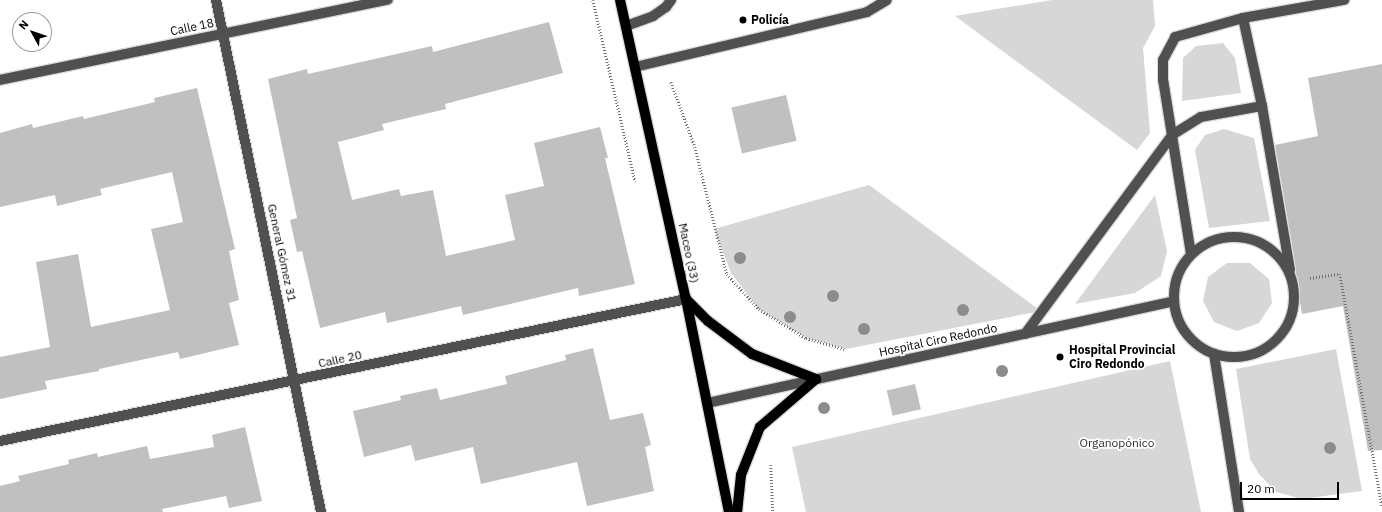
<!DOCTYPE html>
<meta charset="utf-8">
<style>
body{margin:0}
#map{position:relative;width:1382px;height:512px;overflow:hidden;background:#fff;font-family:"IBM Plex Sans",sans-serif}
div>[style]{position:absolute}
[style*='--x']{left:calc(var(--x)*1px);top:calc(var(--y)*1px);width:calc(var(--w)*1px);rotate:calc(var(--a)*1deg)}
.green>*{inset:0;background:#d7d7d7}
.building>*{inset:0;background:#c0c0c0;transform-origin:0 0}
.path>*{height:2.5px;margin-top:-1.25px;transform-origin:0;background:repeating-linear-gradient(90deg,#727272 0 1px,transparent 0 3px)}
.roads{filter:drop-shadow(1px 0 #dbdbdb) drop-shadow(-1px 0 #dbdbdb) drop-shadow(0 1px #dbdbdb) drop-shadow(0 -1px #dbdbdb)}
.minor>*{height:10px;margin:-5px;padding:0 5px;transform-origin:5px;border-radius:5px;background:#505050}
.minor>.ring{margin:-5px;padding:0;box-sizing:content-box;background:none;border:10px solid #505050;border-radius:50%}
.major>*{height:10px;margin:-5px;padding:0 5px;transform-origin:5px;border-radius:5px;background:#000}
.trees>*{width:12px;height:12px;margin:-6px;border-radius:50%;background:#8c8c8c}
.dots>*{width:11px;height:11px;translate:-50% -50%;box-sizing:border-box;border:2px solid #fff;border-radius:50%}
span{translate:-50% -50%;white-space:nowrap;text-align:center;line-height:1.15;-webkit-text-stroke:3.5px #fff;paint-order:stroke}
.poi-label{font-size:12px;color:#000;font-weight:700}
.left{translate:0 -50%;text-align:left}
.street-label{font-size:12px;color:#000}
.park-label{font-size:12px;color:#2e2e2e}
.north{position:absolute;left:12px;top:12px;width:40px;height:40px;box-sizing:border-box;background:#fff;border:1px solid #999;border-radius:50%;rotate:310deg;font-size:11px;font-weight:700;line-height:16px;text-align:center;color:#000}
.north::after{content:'';display:block;margin:auto;width:14px;height:18px;background:#000;clip-path:polygon(50% 0,100% 100%,50% 72%,0 100%)}
.scale{position:absolute;left:1240px;top:482px;width:99px;height:18px;box-sizing:border-box;border:2px solid #000;border-top:0;padding-left:5px;font-size:12px;line-height:14px;white-space:nowrap;color:#000;-webkit-text-stroke:3px #fff;paint-order:stroke}
</style>
<div id="map">
<div class="green">
<div style="clip-path:polygon(1052px 0,1153px 0,1155px 26px,1143px 48px,1150px 133px,1137px 150px,955px 16px)"></div>
<div style="clip-path:polygon(1223px 43px,1235px 58px,1241px 93px,1182px 101px,1183px 58px,1196px 46px)"></div>
<div style="clip-path:polygon(1224px 129px,1254px 138px,1270px 221px,1209px 228px,1195px 150px,1205px 135px)"></div>
<div style="clip-path:polygon(869px 185px,1041px 311px,846px 349px,806px 338px,759px 309px,731px 273px,714px 229px)"></div>
<div style="clip-path:polygon(1155px 195px,1167px 251px,1161px 276px,1135px 293px,1075px 304px)"></div>
<div style="clip-path:polygon(1227px 263px,1250px 263px,1269px 279px,1272px 303px,1259px 323px,1237px 331px,1214px 322px,1203px 301px,1208px 277px)"></div>
<div style="clip-path:polygon(1336px 349px,1362px 491px,1302px 499px,1276px 492px,1259px 474px,1250px 459px,1236px 369px)"></div>
<div style="clip-path:polygon(1170px 361px,1201px 512px,806px 512px,792px 447px)"></div>
</div>
<div class="building">
<div style="clip-path:polygon(549px 22px,563px 73px,445px 104px,446px 109px,382px 124px,384px 130px,338px 142px,352px 200px,399px 189px,401px 196px,433px 190px,446px 256px,515px 240px,505px 195px,544px 186px,534px 143px,600px 127px,608px 158px,605px 158px,635px 284px,579px 296px,578px 288px,463px 315px,461px 306px,387px 323px,385px 312px,320px 328px,302px 251px,297px 252px,290px 220px,297px 218px,268px 79px,307px 69px,308px 74px,432px 46px,433px 52px)"></div>
<div style="clip-path:polygon(1382px 64px,1382px 450px,1368px 451px,1343px 306px,1302px 314px,1295px 273px,1296px 269px,1275px 145px,1318px 136px,1308px 78px)"></div>
<div style="clip-path:polygon(197px 88px,235px 249px,229px 251px,239px 300px,229px 303px,239px 345px,180px 359px,178px 352px,99px 369px,99px 371px,45px 381px,47px 389px,0 399px,0 357px,50px 347px,36px 262px,78px 254px,91px 327px,170px 310px,151px 229px,183px 222px,172px 172px,100px 189px,102px 195px,57px 206px,55px 195px,0 207px,0 133px,32px 124px,33px 128px,83px 116px,84px 119px,155px 102px,154px 98px)"></div>
<div style="left:786px;top:95px;width:47px;height:56px;rotate:77deg"></div>
<div style="clip-path:polygon(593px 348px,610px 420px,643px 413px,651px 445px,645px 447px,654px 491px,587px 506px,577px 462px,481px 484px,473px 447px,415px 461px,411px 445px,364px 457px,353px 411px,401px 400px,400px 396px,437px 388px,440px 400px,507px 384px,505px 376px,566px 360px,565px 355px)"></div>
<div style="left:915px;top:384px;width:26px;height:29px;rotate:77deg"></div>
<div style="clip-path:polygon(245px 427px,262px 501px,229px 508px,226px 496px,162px 509px,163px 512px,0 512px,0 486px,20px 481px,18px 476px,69px 464px,68px 460px,97px 453px,98px 457px,147px 446px,150px 459px,214px 447px,212px 435px)"></div>
</div>
<div class="path">
<div style="--x:593;--y:0;--w:186;--a:76.9"></div>
<div style="--x:671;--y:82;--w:69;--a:69.7"></div>
<div style="--x:695;--y:147;--w:131;--a:75.9"></div>
<div style="--x:727;--y:274;--w:47;--a:47.6"></div>
<div style="--x:759;--y:309;--w:55;--a:31.7"></div>
<div style="--x:806;--y:338;--w:40;--a:16"></div>
<div style="--x:1310;--y:278;--w:30;--a:-8"></div>
<div style="--x:1340;--y:274;--w:236;--a:79.7"></div>
<div style="--x:771;--y:465;--w:47;--a:87.6"></div>
</div>
<div class="roads">
<div class="minor">
<div style="--x:216;--y:0;--w:523;--a:78.41"></div>
<div style="--x:1243;--y:18;--w:90;--a:77.8"></div>
<div style="--x:1262;--y:106;--w:166;--a:80.3"></div>
<div style="--x:626;--y:26;--w:29;--a:-20"></div>
<div style="--x:653;--y:16;--w:16;--a:-35"></div>
<div style="--x:666;--y:7;--w:9;--a:-54"></div>
<div style="--x:635;--y:67;--w:238;--a:-13.3"></div>
<div style="--x:867;--y:12;--w:23;--a:-31"></div>
<div style="--x:0;--y:80;--w:396;--a:-11.7"></div>
<div class="ring" style="left:1174px;top:237px;width:110px;height:110px"></div>
<div style="--x:1191;--y:254;--w:176;--a:-99.1"></div>
<div style="--x:1163;--y:80;--w:20;--a:-90"></div>
<div style="--x:1163;--y:60;--w:26;--a:-62"></div>
<div style="--x:1175;--y:37;--w:71;--a:-15.6"></div>
<div style="--x:1243;--y:18;--w:103;--a:-10.1"></div>
<div style="--x:1025;--y:334;--w:247;--a:-53.5"></div>
<div style="--x:1172;--y:135;--w:34;--a:-32"></div>
<div style="--x:1201;--y:117;--w:62;--a:-10.2"></div>
<div style="--x:1214;--y:354;--w:160;--a:81"></div>
<div style="--x:707;--y:403;--w:477;--a:-12.3"></div>
<div style="--x:0;--y:441;--w:701;--a:-11.69"></div>
</div>
<div class="major">
<div style="--x:620;--y:0;--w:306;--a:77.6"></div>
<div style="--x:686;--y:299;--w:217;--a:78.6"></div>
<div style="--x:686;--y:299;--w:31;--a:45"></div>
<div style="--x:708;--y:321;--w:55;--a:36.9"></div>
<div style="--x:752;--y:354;--w:69;--a:21.3"></div>
<div style="--x:816;--y:379;--w:74;--a:139.4"></div>
<div style="--x:760;--y:427;--w:52;--a:111.6"></div>
<div style="--x:741;--y:475;--w:37;--a:96"></div>
</div>
</div>
<div class="trees">
<div style="left:740px;top:258px"></div>
<div style="left:833px;top:296px"></div>
<div style="left:963px;top:310px"></div>
<div style="left:790px;top:317px"></div>
<div style="left:864px;top:329px"></div>
<div style="left:1101px;top:349px"></div>
<div style="left:1002px;top:371px"></div>
<div style="left:824px;top:408px"></div>
<div style="left:1330px;top:448px"></div>
</div>
<div class="dots">
<div style="left:743px;top:20px;background:#000"></div>
<div style="left:1060px;top:357px;background:#000"></div>
</div>
<div class="poi-label">
<span class="left" style="left:751px;top:20px">Policía</span>
<span class="left" style="left:1069px;top:357px">Hospital Provincial<br>Ciro Redondo</span>
</div>
<div class="street-label">
<span style="left:192px;top:27px;rotate:-12deg">Calle 18</span>
<span style="left:282px;top:253px;rotate:78deg">General Gómez 31</span>
<span style="left:689px;top:253px;rotate:78deg">Maceo (33)</span>
<span style="left:938px;top:340px;rotate:-12deg">Hospital Ciro Redondo</span>
<span style="left:340px;top:359px;rotate:-12deg">Calle 20</span>
</div>
<div class="park-label">
<span style="left:1117px;top:443px">Organopónico</span>
</div>
<div class="north">N</div>
<div class="scale">20 m</div>
</div>
